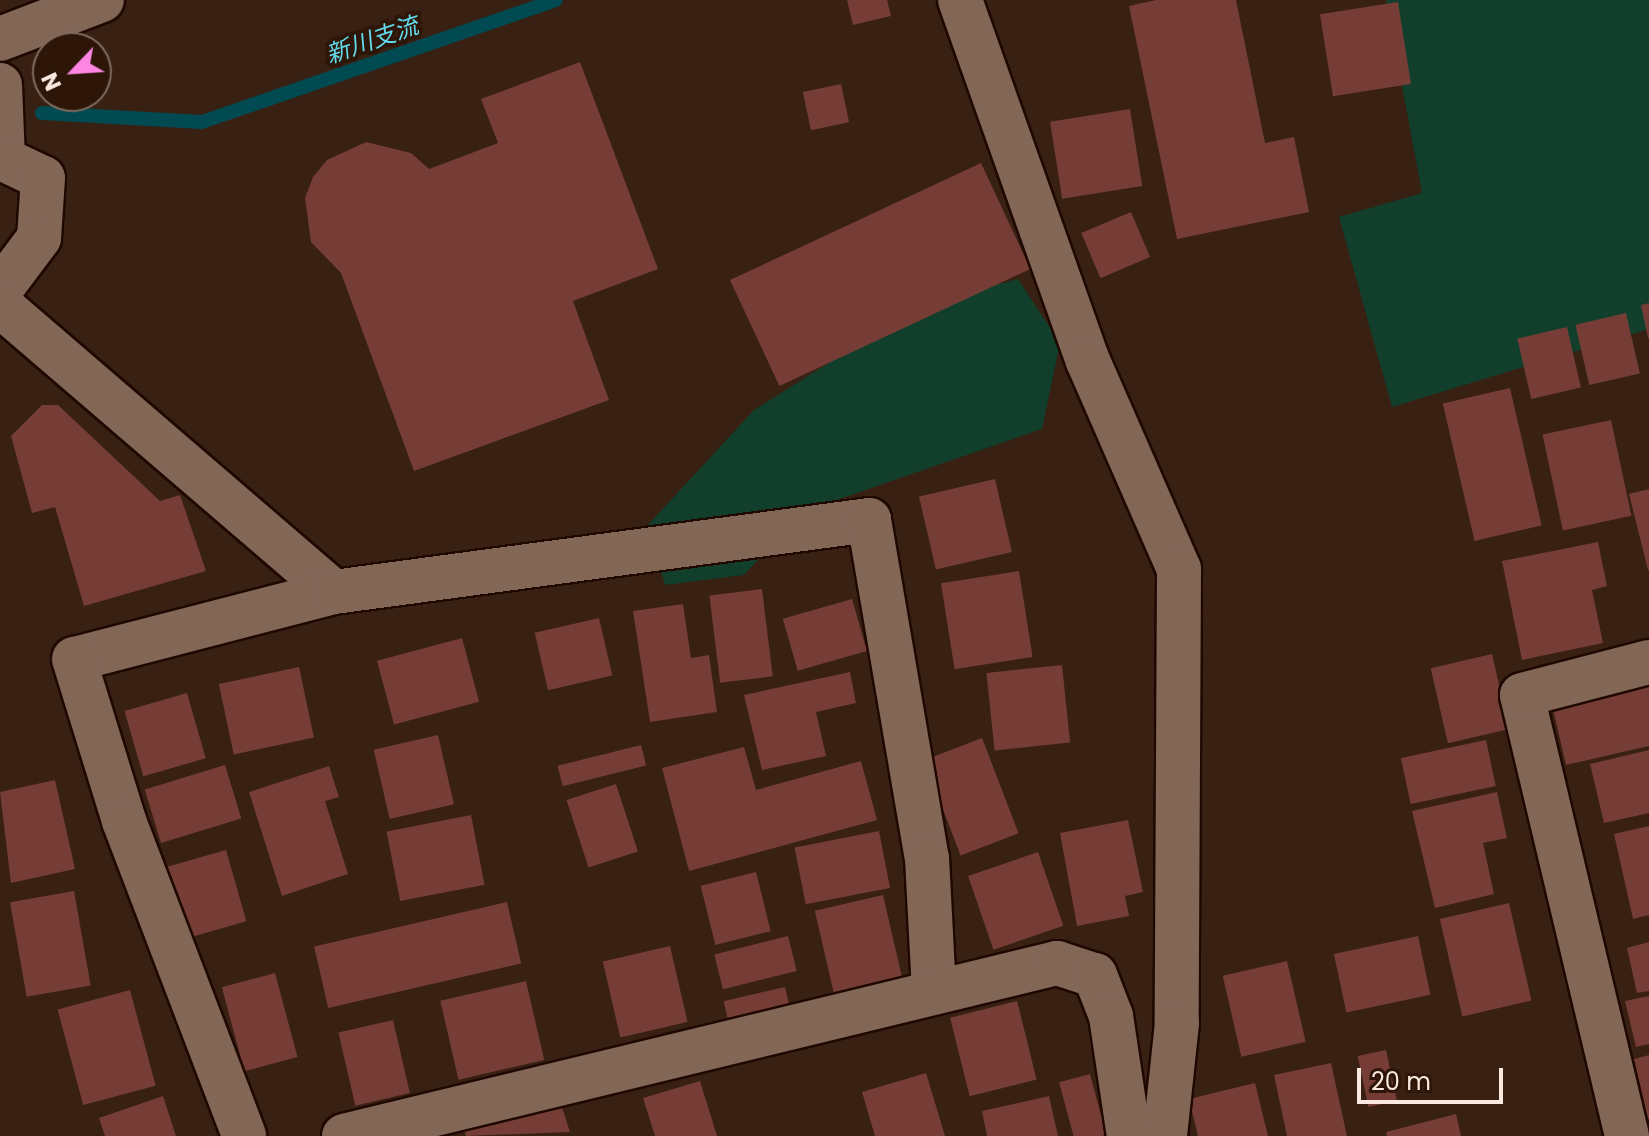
<!DOCTYPE html>
<meta charset="utf-8">
<style>
body{margin:0}
#map{position:relative;width:1649px;height:1136px;overflow:hidden;background:#382012;font-family:Poppins,"Noto Sans JP",sans-serif}
div>[style]{position:absolute}
[style*='--x']{left:calc(var(--x)*1px);top:calc(var(--y)*1px);width:calc(var(--w)*1px);rotate:calc(var(--a)*1deg)}
.green>*{inset:0;background:#113f2c}
.stream>*{height:14px;margin:-7px;padding:0 7px;transform-origin:7px;border-radius:7px;background:#024a52}
.building>*{inset:0;background:#753d35;transform-origin:0 0}
.roads{filter:drop-shadow(2px 0 #1e0800) drop-shadow(-2px 0 #1e0800) drop-shadow(0 2px #1e0800) drop-shadow(0 -2px #1e0800)}
.minor>*{height:44px;margin:-22px;padding:0 22px;transform-origin:22px;border-radius:22px;background:#826656}
span{translate:-50% -50%;white-space:nowrap;text-align:center;line-height:1.15;-webkit-text-stroke:7px #2d1608;paint-order:stroke}
.water-label{font-size:24px;color:#63daec;font-style:italic}
.north{position:absolute;left:32px;top:32px;width:80px;height:80px;box-sizing:border-box;background:#2d1608;border:2px solid #7f6a5e;border-radius:50%;rotate:245deg;font-size:22px;font-weight:700;line-height:32px;text-align:center;color:#fae9e0}
.north::after{content:'';display:block;margin:auto;width:28px;height:36px;background:#fd86e2;clip-path:polygon(50% 0,100% 100%,50% 72%,0 100%)}
.scale{position:absolute;left:1357px;top:1068px;width:146px;height:36px;box-sizing:border-box;border:4px solid #fae9e0;border-top:0;padding-left:10px;font-size:24px;line-height:28px;white-space:nowrap;color:#fae9e0;-webkit-text-stroke:6px #2d1608;paint-order:stroke}
</style>
<div id="map">
<div class="green">
<div style="clip-path:polygon(1386px 0,1649px 0,1649px 329px,1392px 407px,1339px 217px,1422px 193px)"></div>
<div style="clip-path:polygon(1018px 279px,1060px 343px,1042px 429px,802px 512px,744px 575px,665px 585px,648px 525px,754px 410px,921px 305px)"></div>
</div>
<div class="stream">
<div style="--x:42;--y:113;--w:160;--a:3.2"></div>
<div style="--x:202;--y:122;--w:374;--a:-19"></div>
</div>
<div class="building">
<div style="clip-path:polygon(847px 0,887px 0,891px 16px,853px 25px)"></div>
<div style="clip-path:polygon(1156px 0,1236px 0,1265px 143px,1294px 137px,1309px 212px,1177px 239px,1129px 6px)"></div>
<div style="left:1398px;top:2px;width:83px;height:79px;rotate:81deg"></div>
<div style="clip-path:polygon(580px 62px,658px 269px,573px 301px,609px 400px,414px 471px,341px 273px,311px 242px,305px 198px,313px 177px,327px 160px,366px 142px,411px 153px,429px 169px,498px 143px,481px 99px)"></div>
<div style="left:841px;top:84px;width:39px;height:39px;rotate:78deg"></div>
<div style="left:1130px;top:109px;width:78px;height:81px;rotate:81deg"></div>
<div style="left:981px;top:163px;width:117px;height:277px;rotate:65deg"></div>
<div style="left:1131px;top:212px;width:49px;height:54px;rotate:67deg"></div>
<div style="clip-path:polygon(1649px 303px,1649px 338px,1648px 338px,1641px 305px)"></div>
<div style="left:1626px;top:313px;width:62px;height:52px;rotate:77deg"></div>
<div style="left:1567px;top:327px;width:62px;height:51px;rotate:77deg"></div>
<div style="left:1510px;top:388px;width:141px;height:69px;rotate:77deg"></div>
<div style="clip-path:polygon(42px 405px,58px 405px,160px 501px,180px 495px,206px 571px,84px 606px,55px 507px,32px 513px,11px 436px)"></div>
<div style="left:1611px;top:420px;width:98px;height:70px;rotate:78deg"></div>
<div style="left:995px;top:479px;width:75px;height:78px;rotate:77deg"></div>
<div style="clip-path:polygon(1649px 489px,1649px 570px,1648px 570px,1629px 494px)"></div>
<div style="clip-path:polygon(1598px 542px,1607px 586px,1592px 590px,1603px 643px,1522px 660px,1502px 561px)"></div>
<div style="left:1019px;top:571px;width:87px;height:79px;rotate:81deg"></div>
<div style="left:762px;top:589px;width:88px;height:53px;rotate:83deg"></div>
<div style="left:852px;top:599px;width:54px;height:72px;rotate:74deg"></div>
<div style="clip-path:polygon(683px 604px,691px 658px,709px 655px,717px 712px,650px 722px,633px 611px)"></div>
<div style="left:599px;top:618px;width:59px;height:66px;rotate:77deg"></div>
<div style="left:462px;top:638px;width:66px;height:88px;rotate:75deg"></div>
<div style="left:1492px;top:654px;width:77px;height:63px;rotate:77deg"></div>
<div style="left:1062px;top:665px;width:78px;height:76px;rotate:84deg"></div>
<div style="left:299px;top:667px;width:72px;height:82px;rotate:78deg"></div>
<div style="clip-path:polygon(850px 672px,856px 703px,816px 712px,826px 756px,762px 770px,744px 695px)"></div>
<div style="clip-path:polygon(1649px 682px,1649px 746px,1566px 765px,1552px 705px)"></div>
<div style="left:187px;top:693px;width:68px;height:65px;rotate:74deg"></div>
<div style="left:438px;top:735px;width:71px;height:66px;rotate:77deg"></div>
<div style="left:982px;top:738px;width:102px;height:62px;rotate:69deg"></div>
<div style="left:1486px;top:740px;width:47px;height:87px;rotate:78deg"></div>
<div style="left:641px;top:745px;width:21px;height:86px;rotate:76deg"></div>
<div style="clip-path:polygon(744px 747px,756px 790px,861px 761px,877px 820px,689px 871px,662px 768px)"></div>
<div style="clip-path:polygon(1649px 750px,1649px 813px,1604px 823px,1590px 764px)"></div>
<div style="left:225px;top:765px;width:56px;height:84px;rotate:73deg"></div>
<div style="clip-path:polygon(329px 766px,339px 797px,325px 801px,348px 874px,282px 896px,249px 792px)"></div>
<div style="clip-path:polygon(55px 780px,75px 869px,11px 883px,0 792px)"></div>
<div style="left:616px;top:784px;width:71px;height:52px;rotate:72deg"></div>
<div style="clip-path:polygon(1497px 792px,1507px 838px,1483px 843px,1494px 894px,1435px 908px,1412px 811px)"></div>
<div style="left:471px;top:815px;width:71px;height:86px;rotate:79deg"></div>
<div style="clip-path:polygon(1128px 820px,1143px 892px,1125px 896px,1129px 916px,1077px 926px,1060px 833px)"></div>
<div style="clip-path:polygon(1649px 826px,1649px 915px,1633px 919px,1614px 834px)"></div>
<div style="left:879px;top:831px;width:58px;height:86px;rotate:79deg"></div>
<div style="left:226px;top:850px;width:74px;height:61px;rotate:74deg"></div>
<div style="left:1038px;top:852px;width:78px;height:74px;rotate:71deg"></div>
<div style="left:756px;top:872px;width:61px;height:57px;rotate:76deg"></div>
<div style="left:74px;top:891px;width:96px;height:65px;rotate:80deg"></div>
<div style="left:883px;top:895px;width:95px;height:70px;rotate:77deg"></div>
<div style="left:507px;top:902px;width:63px;height:198px;rotate:77deg"></div>
<div style="left:1509px;top:903px;width:100px;height:71px;rotate:77deg"></div>
<div style="left:788px;top:936px;width:36px;height:76px;rotate:76deg"></div>
<div style="left:1418px;top:936px;width:60px;height:86px;rotate:78deg"></div>
<div style="clip-path:polygon(1649px 942px,1649px 991px,1637px 993px,1627px 948px)"></div>
<div style="left:670px;top:946px;width:78px;height:69px;rotate:77deg"></div>
<div style="left:1287px;top:961px;width:83px;height:66px;rotate:77deg"></div>
<div style="left:275px;top:973px;width:87px;height:55px;rotate:75deg"></div>
<div style="left:526px;top:981px;width:81px;height:88px;rotate:77deg"></div>
<div style="left:785px;top:987px;width:32px;height:63px;rotate:77deg"></div>
<div style="left:130px;top:990px;width:99px;height:75px;rotate:75deg"></div>
<div style="clip-path:polygon(1649px 996px,1649px 1044px,1636px 1047px,1625px 1001px)"></div>
<div style="left:1017px;top:1001px;width:81px;height:69px;rotate:76deg"></div>
<div style="left:393px;top:1020px;width:75px;height:56px;rotate:77deg"></div>
<div style="left:1386px;top:1050px;width:52px;height:29px;rotate:78deg"></div>
<div style="clip-path:polygon(1649px 1055px,1649px 1119px,1648px 1119px,1634px 1059px)"></div>
<div style="clip-path:polygon(1331px 1063px,1347px 1136px,1287px 1136px,1274px 1075px)"></div>
<div style="clip-path:polygon(926px 1073px,945px 1136px,875px 1136px,862px 1092px)"></div>
<div style="left:1090px;top:1074px;width:63px;height:32px;rotate:75deg"></div>
<div style="clip-path:polygon(700px 1081px,717px 1136px,655px 1136px,643px 1098px)"></div>
<div style="clip-path:polygon(1255px 1083px,1268px 1136px,1198px 1136px,1189px 1099px)"></div>
<div style="clip-path:polygon(163px 1096px,176px 1136px,105px 1136px,99px 1118px)"></div>
<div style="clip-path:polygon(1049px 1096px,1058px 1136px,987px 1136px,982px 1111px)"></div>
<div style="clip-path:polygon(560px 1101px,570px 1132px,466px 1136px,463px 1127px)"></div>
<div style="clip-path:polygon(1456px 1114px,1461px 1136px,1387px 1136px,1386px 1132px)"></div>
</div>
<div class="roads">
<div class="minor">
<div style="--x:960;--y:0;--w:383;--a:70.5"></div>
<div style="--x:1088;--y:361;--w:227;--a:66.4"></div>
<div style="--x:1179;--y:569;--w:454;--a:90.3"></div>
<div style="--x:1177;--y:1023;--w:114;--a:96.1"></div>
<div style="--x:0;--y:39;--w:109;--a:-20.9"></div>
<div style="--x:0;--y:85;--w:74;--a:87.7"></div>
<div style="--x:3;--y:159;--w:44;--a:25.4"></div>
<div style="--x:43;--y:178;--w:60;--a:93.8"></div>
<div style="--x:39;--y:238;--w:65;--a:126.9"></div>
<div style="--x:0;--y:305;--w:440;--a:40.7"></div>
<div style="--x:334;--y:592;--w:268;--a:165.5"></div>
<div style="--x:74;--y:659;--w:170;--a:72.8"></div>
<div style="--x:124;--y:821;--w:337;--a:69.1"></div>
<div style="--x:334;--y:592;--w:540;--a:-7.66"></div>
<div style="--x:869;--y:520;--w:343;--a:80.3"></div>
<div style="--x:927;--y:858;--w:132;--a:87"></div>
<div style="--x:344;--y:1136;--w:734;--a:-13.64"></div>
<div style="--x:1057;--y:963;--w:40;--a:18"></div>
<div style="--x:1095;--y:975;--w:44;--a:68.7"></div>
<div style="--x:1111;--y:1016;--w:121;--a:81.5"></div>
<div style="--x:1627;--y:1136;--w:453;--a:-103.4"></div>
<div style="--x:1522;--y:695;--w:131;--a:-14.6"></div>
</div>
</div>
<div class="water-label">
<span style="left:372px;top:40px;rotate:-19deg">新川支流</span>
</div>
<div class="north">N</div>
<div class="scale">20 m</div>
</div>
